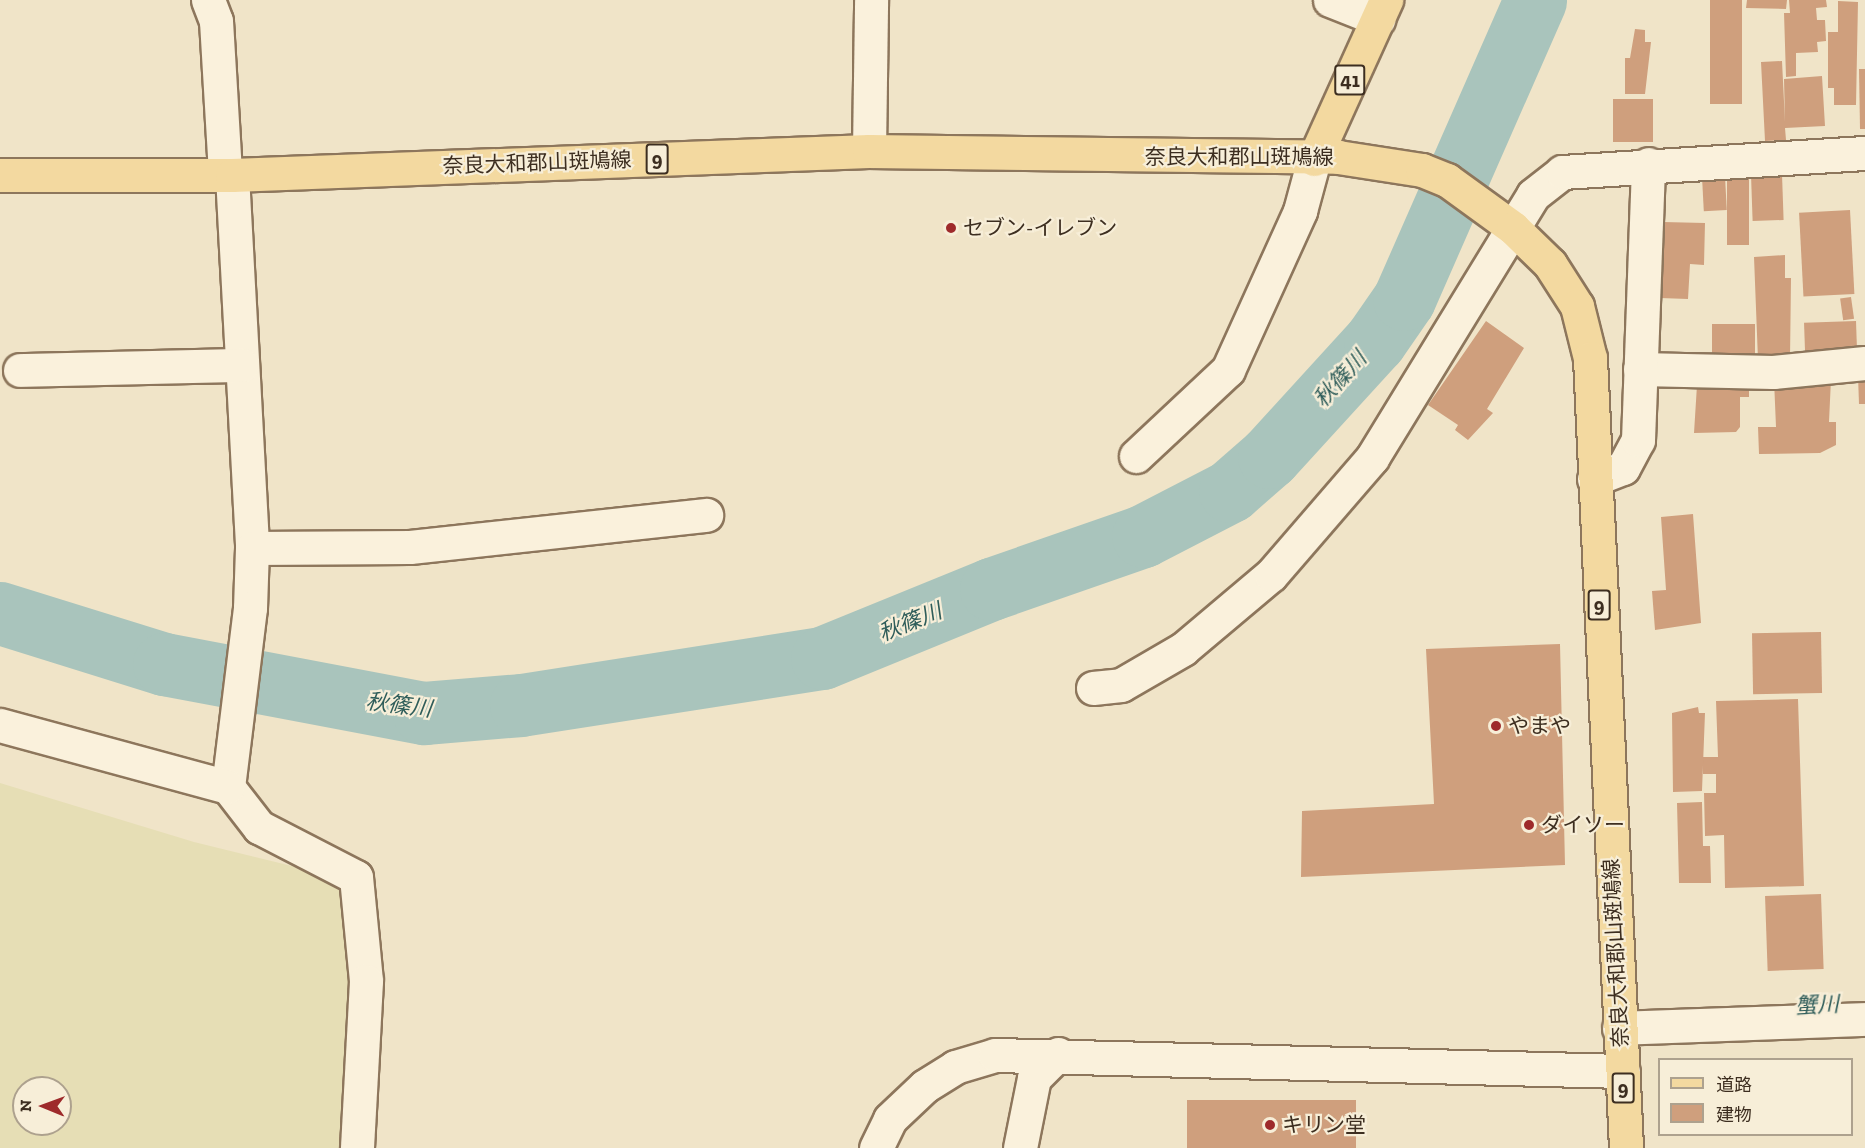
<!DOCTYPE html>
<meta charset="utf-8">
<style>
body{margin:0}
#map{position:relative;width:1865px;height:1148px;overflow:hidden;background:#f0e4c8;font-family:"Zilla Slab","Noto Sans JP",serif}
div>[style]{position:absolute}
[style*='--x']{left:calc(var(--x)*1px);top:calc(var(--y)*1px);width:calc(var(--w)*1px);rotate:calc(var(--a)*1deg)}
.farmland>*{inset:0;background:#e6deb5}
.river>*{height:63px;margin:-31.5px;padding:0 31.5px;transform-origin:31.5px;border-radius:31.5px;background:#a9c4bc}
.building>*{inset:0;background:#cf9f7d;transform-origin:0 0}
.roads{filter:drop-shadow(2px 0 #8d765c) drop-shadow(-2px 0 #8d765c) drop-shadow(0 2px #8d765c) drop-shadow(0 -2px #8d765c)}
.street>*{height:33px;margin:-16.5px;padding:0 16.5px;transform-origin:16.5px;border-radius:16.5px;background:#faf1dc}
.secondary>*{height:33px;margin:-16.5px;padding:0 16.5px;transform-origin:16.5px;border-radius:16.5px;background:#faf1dc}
.primary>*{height:33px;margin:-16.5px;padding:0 16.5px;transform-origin:16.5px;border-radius:16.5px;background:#f3d9a0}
.dots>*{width:16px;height:16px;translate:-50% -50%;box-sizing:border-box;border:3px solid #f7eed8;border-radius:50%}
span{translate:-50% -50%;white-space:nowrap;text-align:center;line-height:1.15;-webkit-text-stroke:4.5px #f7eed8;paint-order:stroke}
.shield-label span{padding:2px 4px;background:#f7eed8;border:2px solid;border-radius:4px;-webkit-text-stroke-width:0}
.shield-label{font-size:20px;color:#3d2e20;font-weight:700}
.street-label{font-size:21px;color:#3d2e20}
.poi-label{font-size:21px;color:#3d2e20}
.left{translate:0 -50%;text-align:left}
.water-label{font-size:22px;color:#2f5d5a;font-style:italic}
.legend{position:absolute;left:1658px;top:1058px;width:195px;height:78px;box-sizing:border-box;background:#f7eed8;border:2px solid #ada18e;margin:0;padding:8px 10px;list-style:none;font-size:18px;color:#3d2e20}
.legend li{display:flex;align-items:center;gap:12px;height:30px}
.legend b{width:30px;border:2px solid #ada18e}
.north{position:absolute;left:12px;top:1076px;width:60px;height:60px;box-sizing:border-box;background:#f7eed8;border:2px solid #ada18e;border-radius:50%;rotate:271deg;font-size:16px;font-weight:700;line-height:24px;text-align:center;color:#3d2e20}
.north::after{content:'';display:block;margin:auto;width:21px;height:27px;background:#9e2a2b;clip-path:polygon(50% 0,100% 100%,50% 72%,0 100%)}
</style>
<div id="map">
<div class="farmland">
<div style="clip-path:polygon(evenodd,0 783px,194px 842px,349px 880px,353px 1148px,0 1148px,0 783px,24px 1088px,60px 1088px,60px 1124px,24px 1124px,24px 1088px)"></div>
</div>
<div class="river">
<div style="--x:0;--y:613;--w:172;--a:17.3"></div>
<div style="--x:164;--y:664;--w:265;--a:10.7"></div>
<div style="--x:424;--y:713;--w:97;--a:-4.7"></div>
<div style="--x:521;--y:705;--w:305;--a:-8.9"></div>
<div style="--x:822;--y:658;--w:183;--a:-22.2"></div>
<div style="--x:991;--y:589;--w:161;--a:-19.2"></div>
<div style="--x:1143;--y:536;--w:98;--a:-27.3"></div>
<div style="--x:1230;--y:491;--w:52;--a:-41.1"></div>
<div style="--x:1269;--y:457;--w:157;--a:-47.6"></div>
<div style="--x:1375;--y:341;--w:51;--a:-55.4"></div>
<div style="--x:1404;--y:299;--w:326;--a:-66.3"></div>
</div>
<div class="building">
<div style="left:1710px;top:0;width:32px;height:104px"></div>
<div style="clip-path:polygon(1747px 0,1787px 0,1786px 9px,1746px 8px)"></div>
<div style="clip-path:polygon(1789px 0,1826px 0,1827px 7px,1816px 8px,1817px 20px,1825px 20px,1826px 41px,1817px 42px,1818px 52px,1796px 53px,1796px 76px,1786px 77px,1784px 13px,1790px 13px)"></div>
<div style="clip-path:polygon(1838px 1px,1858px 2px,1856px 105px,1834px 105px,1834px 88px,1828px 88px,1828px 32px,1838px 32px)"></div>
<div style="clip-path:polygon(1635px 29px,1645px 30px,1645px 42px,1651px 42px,1645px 94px,1625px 94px,1625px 58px,1630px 58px)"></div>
<div style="clip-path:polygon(1782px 61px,1785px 122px,1784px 79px,1822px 76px,1825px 126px,1785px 128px,1786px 140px,1765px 141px,1761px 62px)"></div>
<div style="clip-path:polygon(1859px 69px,1865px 69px,1865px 129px,1860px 129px)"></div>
<div style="left:1653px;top:99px;width:43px;height:40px;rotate:90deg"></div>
<div style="left:1782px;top:174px;width:46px;height:31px;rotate:88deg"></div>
<div style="left:1749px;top:175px;width:70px;height:22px;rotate:90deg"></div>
<div style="left:1725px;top:176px;width:34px;height:23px;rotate:87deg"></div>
<div style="left:1850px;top:210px;width:84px;height:51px;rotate:87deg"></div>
<div style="clip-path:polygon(1663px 222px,1705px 223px,1704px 265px,1690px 264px,1688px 299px,1660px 298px)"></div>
<div style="clip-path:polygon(1785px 255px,1785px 278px,1791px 278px,1790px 359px,1758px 360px,1754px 257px)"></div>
<div style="left:1851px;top:297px;width:22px;height:11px;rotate:82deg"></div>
<div style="clip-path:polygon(1486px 321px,1524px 348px,1487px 409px,1493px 413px,1468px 440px,1455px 430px,1458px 425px,1428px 405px)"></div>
<div style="left:1856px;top:321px;width:31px;height:52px;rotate:88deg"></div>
<div style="left:1755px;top:324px;width:32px;height:43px;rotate:90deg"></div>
<div style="clip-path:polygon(1858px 376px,1865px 376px,1865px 404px,1859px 404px)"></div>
<div style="clip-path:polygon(1831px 379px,1829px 422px,1836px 422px,1836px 445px,1820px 453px,1759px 454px,1758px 427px,1776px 427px,1774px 380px)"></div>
<div style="clip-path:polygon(1749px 382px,1749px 397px,1740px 397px,1740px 427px,1736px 432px,1694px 433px,1697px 385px)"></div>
<div style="clip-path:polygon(1693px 514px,1701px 623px,1655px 630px,1652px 591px,1666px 590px,1661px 517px)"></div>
<div style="left:1821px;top:632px;width:61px;height:69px;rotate:89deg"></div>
<div style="clip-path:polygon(1560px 644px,1565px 865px,1301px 877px,1302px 811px,1434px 804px,1426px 649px)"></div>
<div style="clip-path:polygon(1798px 699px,1804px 886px,1725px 888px,1724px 835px,1705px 836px,1704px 793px,1716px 793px,1716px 774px,1703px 774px,1702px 757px,1718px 757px,1716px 701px)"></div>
<div style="clip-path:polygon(1698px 707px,1699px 713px,1705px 713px,1702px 791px,1673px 792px,1672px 713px)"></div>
<div style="clip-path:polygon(1702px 802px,1703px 846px,1710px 846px,1711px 883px,1679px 883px,1677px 803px)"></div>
<div style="left:1821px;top:894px;width:75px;height:56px;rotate:88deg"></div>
<div style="left:1187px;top:1100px;width:169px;height:48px"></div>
</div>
<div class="roads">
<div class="street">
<div style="--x:208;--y:0;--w:22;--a:69"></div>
<div style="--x:216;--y:21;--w:153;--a:86.6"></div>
<div style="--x:1330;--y:0;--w:52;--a:21.6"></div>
<div style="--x:869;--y:151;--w:151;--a:-89.2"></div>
<div style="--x:232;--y:175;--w:374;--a:86.9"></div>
<div style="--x:252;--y:548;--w:60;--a:91.9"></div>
<div style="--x:250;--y:608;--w:180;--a:97"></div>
<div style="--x:228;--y:787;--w:51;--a:52.2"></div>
<div style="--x:259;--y:827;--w:109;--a:27.3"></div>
<div style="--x:356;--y:877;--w:104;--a:84.5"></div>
<div style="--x:366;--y:981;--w:167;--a:93.1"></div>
<div style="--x:1640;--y:369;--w:133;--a:1.3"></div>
<div style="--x:1773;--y:372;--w:92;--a:-5.6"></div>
<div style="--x:20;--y:370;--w:222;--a:-1.3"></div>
<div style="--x:1136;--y:456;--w:126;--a:-43.1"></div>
<div style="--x:1228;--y:370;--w:175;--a:-65.6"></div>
<div style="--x:1300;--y:211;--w:54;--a:-74.9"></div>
<div style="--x:1594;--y:479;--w:31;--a:-21"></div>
<div style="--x:1623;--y:468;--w:32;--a:-62"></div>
<div style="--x:1638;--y:440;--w:276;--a:-87.9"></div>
<div style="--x:252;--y:548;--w:158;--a:-0.4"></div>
<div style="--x:410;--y:547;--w:298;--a:-6.2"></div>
<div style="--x:1093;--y:688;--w:28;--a:-6"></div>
<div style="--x:1121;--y:685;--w:72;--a:-30.1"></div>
<div style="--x:1183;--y:649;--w:115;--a:-40.1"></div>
<div style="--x:1271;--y:575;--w:155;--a:-49.2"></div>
<div style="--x:1372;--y:458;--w:308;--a:-58.5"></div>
<div style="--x:1533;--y:195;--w:37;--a:-38"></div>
<div style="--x:1562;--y:172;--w:304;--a:-3.6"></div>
<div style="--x:0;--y:725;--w:236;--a:15.2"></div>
<div style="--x:1619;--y:1028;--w:246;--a:-2.1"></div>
<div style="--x:1020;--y:1148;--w:71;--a:-78.7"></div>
<div style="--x:1034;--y:1078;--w:34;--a:-45"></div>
</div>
<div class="secondary">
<div style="--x:876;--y:1148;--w:32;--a:-64"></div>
<div style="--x:890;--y:1119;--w:48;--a:-43.3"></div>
<div style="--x:925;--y:1086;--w:36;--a:-32"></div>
<div style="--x:955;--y:1067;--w:42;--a:-16.7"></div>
<div style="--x:995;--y:1055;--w:628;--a:1.46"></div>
</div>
<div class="primary">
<div style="--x:1314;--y:159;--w:175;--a:-65.6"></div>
<div style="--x:0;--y:175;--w:232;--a:0"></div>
<div style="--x:232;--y:175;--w:637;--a:-2.16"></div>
<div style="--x:869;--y:151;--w:469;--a:0.7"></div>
<div style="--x:1338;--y:157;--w:85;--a:8.8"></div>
<div style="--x:1422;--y:170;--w:27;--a:22"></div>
<div style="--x:1447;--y:180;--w:82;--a:36"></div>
<div style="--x:1513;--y:228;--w:52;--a:44.2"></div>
<div style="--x:1550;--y:264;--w:50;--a:57.3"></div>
<div style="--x:1577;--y:306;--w:54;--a:76"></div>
<div style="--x:1590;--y:358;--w:791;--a:87.39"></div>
</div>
</div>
<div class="dots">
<div style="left:951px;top:228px;background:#9e2a2b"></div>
<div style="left:1496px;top:726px;background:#9e2a2b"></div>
<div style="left:1529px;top:825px;background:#9e2a2b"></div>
<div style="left:1270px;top:1125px;background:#9e2a2b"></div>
</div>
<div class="shield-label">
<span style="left:1350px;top:80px">41</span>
<span style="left:657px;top:159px">9</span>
<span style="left:1599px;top:605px">9</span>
<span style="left:1623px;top:1088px">9</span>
</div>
<div class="street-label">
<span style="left:1239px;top:157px">奈良大和郡山斑鳩線</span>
<span style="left:537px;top:163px;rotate:-2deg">奈良大和郡山斑鳩線</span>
<span style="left:1616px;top:953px;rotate:-93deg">奈良大和郡山斑鳩線</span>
</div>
<div class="poi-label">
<span class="left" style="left:963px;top:228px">セブン-イレブン</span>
<span class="left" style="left:1508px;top:726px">やまや</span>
<span class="left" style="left:1541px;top:825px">ダイソー</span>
<span class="left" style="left:1282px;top:1125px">キリン堂</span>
</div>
<div class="water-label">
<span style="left:1340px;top:379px;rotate:-48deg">秋篠川</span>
<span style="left:910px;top:622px;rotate:-22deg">秋篠川</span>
<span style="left:399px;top:705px;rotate:7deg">秋篠川</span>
<span style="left:1817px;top:1005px;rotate:-3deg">蟹川</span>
</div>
<ul class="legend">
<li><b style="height:8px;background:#f3d9a0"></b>道路</li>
<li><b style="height:16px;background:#cf9f7d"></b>建物</li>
</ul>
<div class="north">N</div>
</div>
